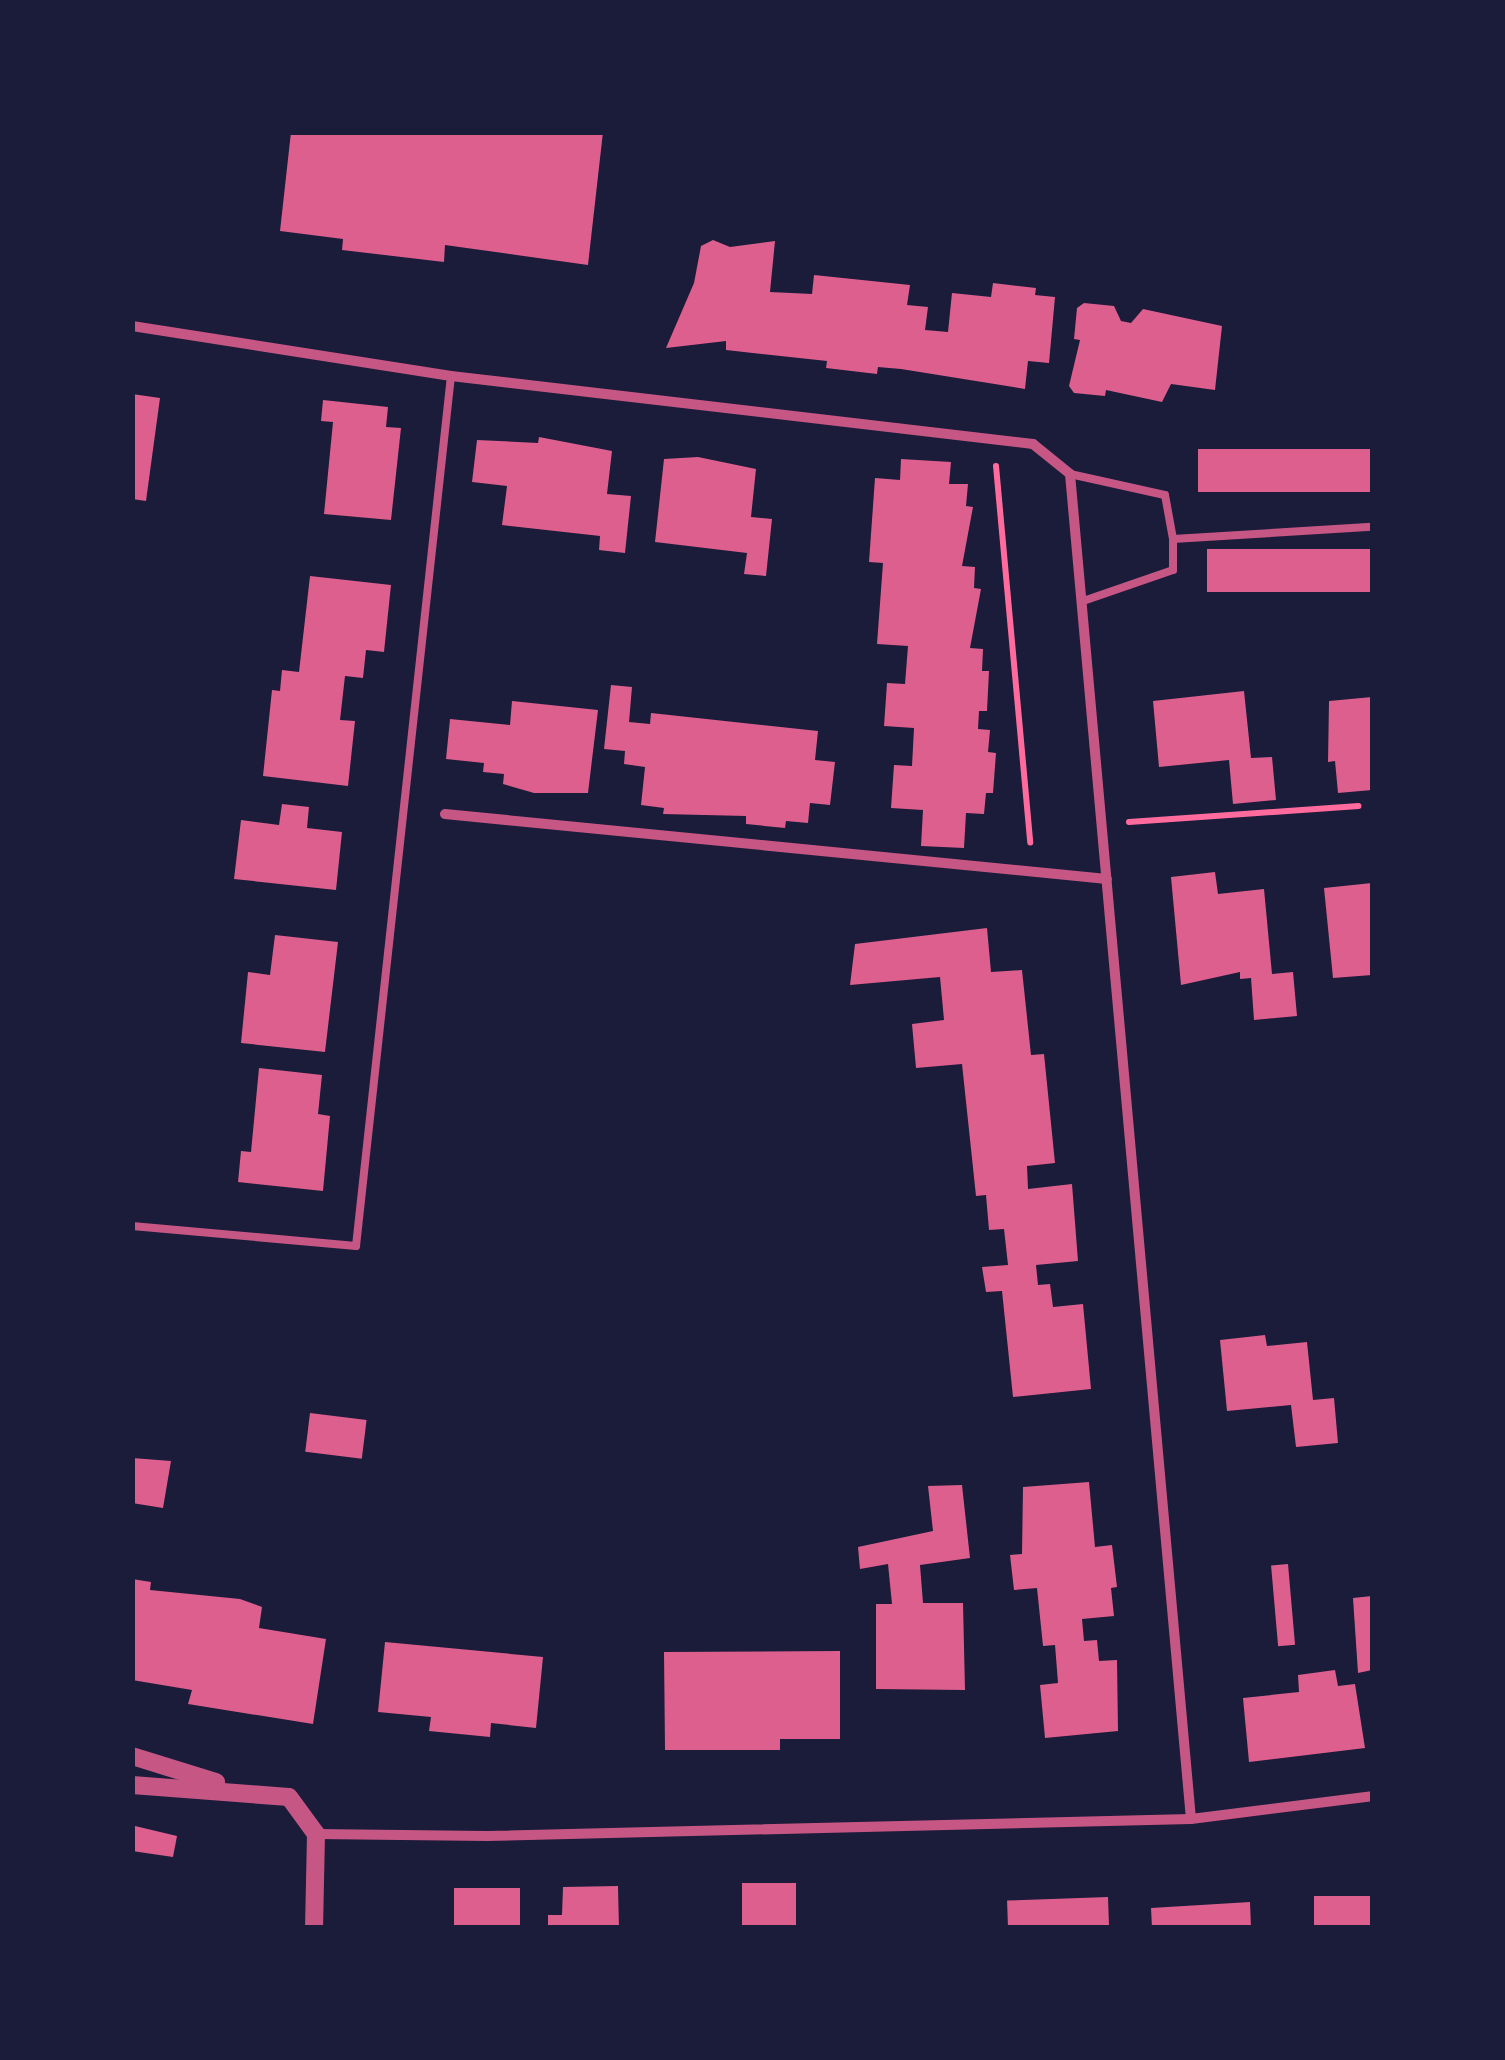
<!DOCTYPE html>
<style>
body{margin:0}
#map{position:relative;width:1505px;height:2060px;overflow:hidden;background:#1b1b3a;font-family:Karla,sans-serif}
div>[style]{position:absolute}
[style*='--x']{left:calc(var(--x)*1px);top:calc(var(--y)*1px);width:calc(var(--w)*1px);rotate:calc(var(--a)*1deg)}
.building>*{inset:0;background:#dd5f8e;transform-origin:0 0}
.path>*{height:6px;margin:-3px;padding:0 3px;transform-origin:3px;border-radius:3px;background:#ff6b9d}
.service>*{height:8px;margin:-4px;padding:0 4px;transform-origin:4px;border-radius:4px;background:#c65784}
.minor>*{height:10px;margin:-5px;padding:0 5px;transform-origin:5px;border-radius:5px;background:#c65784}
.tertiary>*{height:18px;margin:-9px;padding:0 9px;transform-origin:9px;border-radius:9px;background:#c65784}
span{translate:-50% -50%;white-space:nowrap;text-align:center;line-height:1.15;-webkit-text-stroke:10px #1b1b3a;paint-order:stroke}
.frame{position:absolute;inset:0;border:135px solid #1b1b3a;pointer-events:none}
</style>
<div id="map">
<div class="building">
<div style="clip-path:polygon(291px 132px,603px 132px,588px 265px,445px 245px,444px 262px,342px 250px,343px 239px,280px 231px)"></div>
<div style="clip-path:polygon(713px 240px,730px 247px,775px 241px,770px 292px,812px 294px,814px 275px,910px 285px,907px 305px,928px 307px,925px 330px,948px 332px,952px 293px,991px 297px,993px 283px,1036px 288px,1035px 295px,1055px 297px,1049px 363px,1028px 361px,1025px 389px,901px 369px,878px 367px,877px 374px,826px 368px,827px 361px,726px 350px,726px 341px,666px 348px,694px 283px,701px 246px)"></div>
<div style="clip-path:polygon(1084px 303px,1114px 306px,1121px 321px,1131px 323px,1143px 309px,1222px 326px,1215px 390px,1171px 384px,1162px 402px,1106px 390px,1105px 396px,1074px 393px,1069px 386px,1080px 340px,1074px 339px,1077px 308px)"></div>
<div style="clip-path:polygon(132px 394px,160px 398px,146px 501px,132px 499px)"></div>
<div style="clip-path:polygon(323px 400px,388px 407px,386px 427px,401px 428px,391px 520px,324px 514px,333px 422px,321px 421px)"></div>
<div style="clip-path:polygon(539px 437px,612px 451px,607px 494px,631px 496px,625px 553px,599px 550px,600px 536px,502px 525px,507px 486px,472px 482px,477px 440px,538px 443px)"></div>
<div style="left:1372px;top:449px;width:43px;height:174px;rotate:90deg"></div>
<div style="clip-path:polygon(698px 457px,756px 469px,751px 517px,772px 519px,766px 576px,744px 574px,747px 553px,655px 542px,664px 459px)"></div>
<div style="clip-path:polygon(901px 459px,951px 462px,949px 484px,968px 484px,966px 506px,973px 507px,962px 566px,975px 567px,974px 588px,981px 589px,970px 648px,983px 649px,982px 671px,989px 671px,987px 711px,979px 711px,978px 729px,990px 730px,988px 752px,996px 753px,993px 793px,986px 793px,984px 814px,966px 813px,964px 848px,921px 846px,923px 810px,891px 808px,894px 765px,912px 766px,914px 728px,884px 726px,887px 683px,905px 684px,908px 646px,877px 644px,883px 563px,869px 562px,875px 478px,900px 480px)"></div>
<div style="left:1372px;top:549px;width:43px;height:165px;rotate:90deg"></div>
<div style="clip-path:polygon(310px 576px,391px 585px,384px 652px,366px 650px,363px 678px,345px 676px,340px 720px,355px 721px,348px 786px,263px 776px,272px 690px,280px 691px,282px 670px,299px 672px)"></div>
<div style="clip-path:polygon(611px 685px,632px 687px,629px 722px,650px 724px,651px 713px,818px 731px,815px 760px,835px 762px,830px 805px,810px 803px,808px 823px,786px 821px,785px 828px,746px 824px,746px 816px,663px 814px,664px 808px,641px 805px,645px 767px,624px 764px,625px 751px,604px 749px)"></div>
<div style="clip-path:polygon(1244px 691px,1251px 758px,1272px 757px,1276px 800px,1233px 804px,1229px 760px,1159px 767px,1153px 701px)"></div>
<div style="clip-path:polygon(1372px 697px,1372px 790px,1338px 793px,1335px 761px,1328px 762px,1329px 701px)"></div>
<div style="clip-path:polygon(512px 701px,598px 710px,588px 793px,534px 793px,503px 784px,504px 774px,483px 772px,484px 763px,446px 759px,450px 719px,510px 725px)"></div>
<div style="clip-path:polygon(282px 804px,309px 807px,307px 828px,342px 832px,336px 890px,234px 879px,241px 820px,279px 825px)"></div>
<div style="clip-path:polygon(1215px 872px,1218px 894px,1264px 889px,1272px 974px,1293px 972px,1297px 1016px,1254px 1020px,1251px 978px,1240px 979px,1240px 972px,1181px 985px,1171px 877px)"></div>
<div style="clip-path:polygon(1372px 883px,1372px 975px,1333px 978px,1324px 888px)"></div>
<div style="clip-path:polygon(987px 928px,991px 972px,1022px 970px,1031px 1055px,1044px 1054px,1055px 1163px,1027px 1166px,1028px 1189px,1072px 1184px,1078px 1261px,1036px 1265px,1038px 1285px,1050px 1284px,1053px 1307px,1083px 1304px,1091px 1389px,1013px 1397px,1002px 1291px,986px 1292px,982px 1267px,1008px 1265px,1004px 1229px,989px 1230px,986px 1195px,976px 1196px,962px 1064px,916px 1068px,912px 1024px,944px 1020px,940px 977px,850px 985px,855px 944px)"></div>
<div style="clip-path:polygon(275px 935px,338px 942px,325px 1052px,241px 1043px,248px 972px,270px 975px)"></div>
<div style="clip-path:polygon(259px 1068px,322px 1075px,318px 1114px,330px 1116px,323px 1191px,238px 1182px,241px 1151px,251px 1152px)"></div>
<div style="clip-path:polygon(1265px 1335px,1267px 1346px,1307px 1342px,1313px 1400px,1334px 1398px,1338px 1443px,1296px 1447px,1291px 1405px,1227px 1411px,1220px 1340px)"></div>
<div style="left:310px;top:1413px;width:57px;height:39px;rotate:7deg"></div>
<div style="clip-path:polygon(132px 1458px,171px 1461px,163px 1508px,132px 1503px)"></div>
<div style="clip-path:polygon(1089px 1482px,1095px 1547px,1112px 1545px,1117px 1587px,1111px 1588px,1114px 1616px,1082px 1619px,1084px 1641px,1097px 1640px,1099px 1661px,1117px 1660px,1118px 1731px,1045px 1738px,1040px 1685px,1058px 1683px,1055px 1645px,1043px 1646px,1037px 1588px,1014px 1590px,1010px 1555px,1022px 1554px,1023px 1487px)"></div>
<div style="clip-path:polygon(962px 1485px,970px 1558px,920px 1565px,923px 1603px,963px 1603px,965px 1690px,876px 1689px,876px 1604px,892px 1604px,888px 1564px,860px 1569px,858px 1547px,933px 1531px,928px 1486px)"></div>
<div style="left:1288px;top:1564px;width:81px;height:17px;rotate:85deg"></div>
<div style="clip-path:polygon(132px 1579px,151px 1582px,150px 1590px,240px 1599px,262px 1607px,259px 1628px,326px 1639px,313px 1724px,188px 1704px,192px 1690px,132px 1680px)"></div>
<div style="clip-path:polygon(1372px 1596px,1372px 1670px,1358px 1673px,1353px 1598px)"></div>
<div style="clip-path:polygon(385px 1642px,543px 1657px,536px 1728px,491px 1723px,490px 1737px,429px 1731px,431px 1717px,378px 1712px)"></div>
<div style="clip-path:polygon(840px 1651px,840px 1739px,780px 1739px,780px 1750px,665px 1750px,664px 1652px)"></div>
<div style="clip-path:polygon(1335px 1670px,1338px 1686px,1355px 1684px,1365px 1748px,1249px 1762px,1243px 1698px,1299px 1692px,1298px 1675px)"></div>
<div style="clip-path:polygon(135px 1826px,177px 1836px,173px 1857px,132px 1851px)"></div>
<div style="left:796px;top:1883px;width:45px;height:54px;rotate:90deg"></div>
<div style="clip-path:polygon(618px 1886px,619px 1928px,548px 1928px,548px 1915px,562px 1915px,563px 1887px)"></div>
<div style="left:520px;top:1888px;width:40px;height:66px;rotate:90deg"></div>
<div style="left:1372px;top:1896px;width:32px;height:58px;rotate:90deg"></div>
<div style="left:1108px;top:1897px;width:31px;height:101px;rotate:88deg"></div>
<div style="clip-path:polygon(1250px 1902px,1251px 1928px,1152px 1928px,1151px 1908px)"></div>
</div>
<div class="path">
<div style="--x:996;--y:466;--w:378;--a:84.8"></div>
<div style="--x:1129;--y:822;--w:230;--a:-4"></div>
</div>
<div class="service">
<div style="--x:1070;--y:474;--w:97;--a:12.5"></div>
<div style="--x:1165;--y:495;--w:45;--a:79.7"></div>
<div style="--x:1173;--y:539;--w:31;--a:90"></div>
<div style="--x:1173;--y:570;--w:95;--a:161"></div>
<div style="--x:1173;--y:539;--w:199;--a:-3.5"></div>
<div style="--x:132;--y:1226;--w:225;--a:5.1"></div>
<div style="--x:356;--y:1246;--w:875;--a:-83.77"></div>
</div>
<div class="minor">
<div style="--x:132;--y:326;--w:323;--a:8.9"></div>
<div style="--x:451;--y:376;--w:586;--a:6.66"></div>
<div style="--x:1033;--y:444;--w:48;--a:39"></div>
<div style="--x:1070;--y:474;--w:1350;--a:84.86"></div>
<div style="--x:445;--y:814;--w:665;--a:5.61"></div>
<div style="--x:316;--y:1834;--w:171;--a:0.7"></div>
<div style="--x:487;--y:1836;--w:704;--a:-1.38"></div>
<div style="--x:1191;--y:1819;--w:182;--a:-7.2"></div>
</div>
<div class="tertiary">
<div style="--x:132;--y:1756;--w:88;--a:17.2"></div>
<div style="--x:132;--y:1785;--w:157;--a:4.4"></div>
<div style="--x:289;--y:1797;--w:46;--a:53.9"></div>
<div style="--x:316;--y:1834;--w:94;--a:91.2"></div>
</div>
<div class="frame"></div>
</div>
